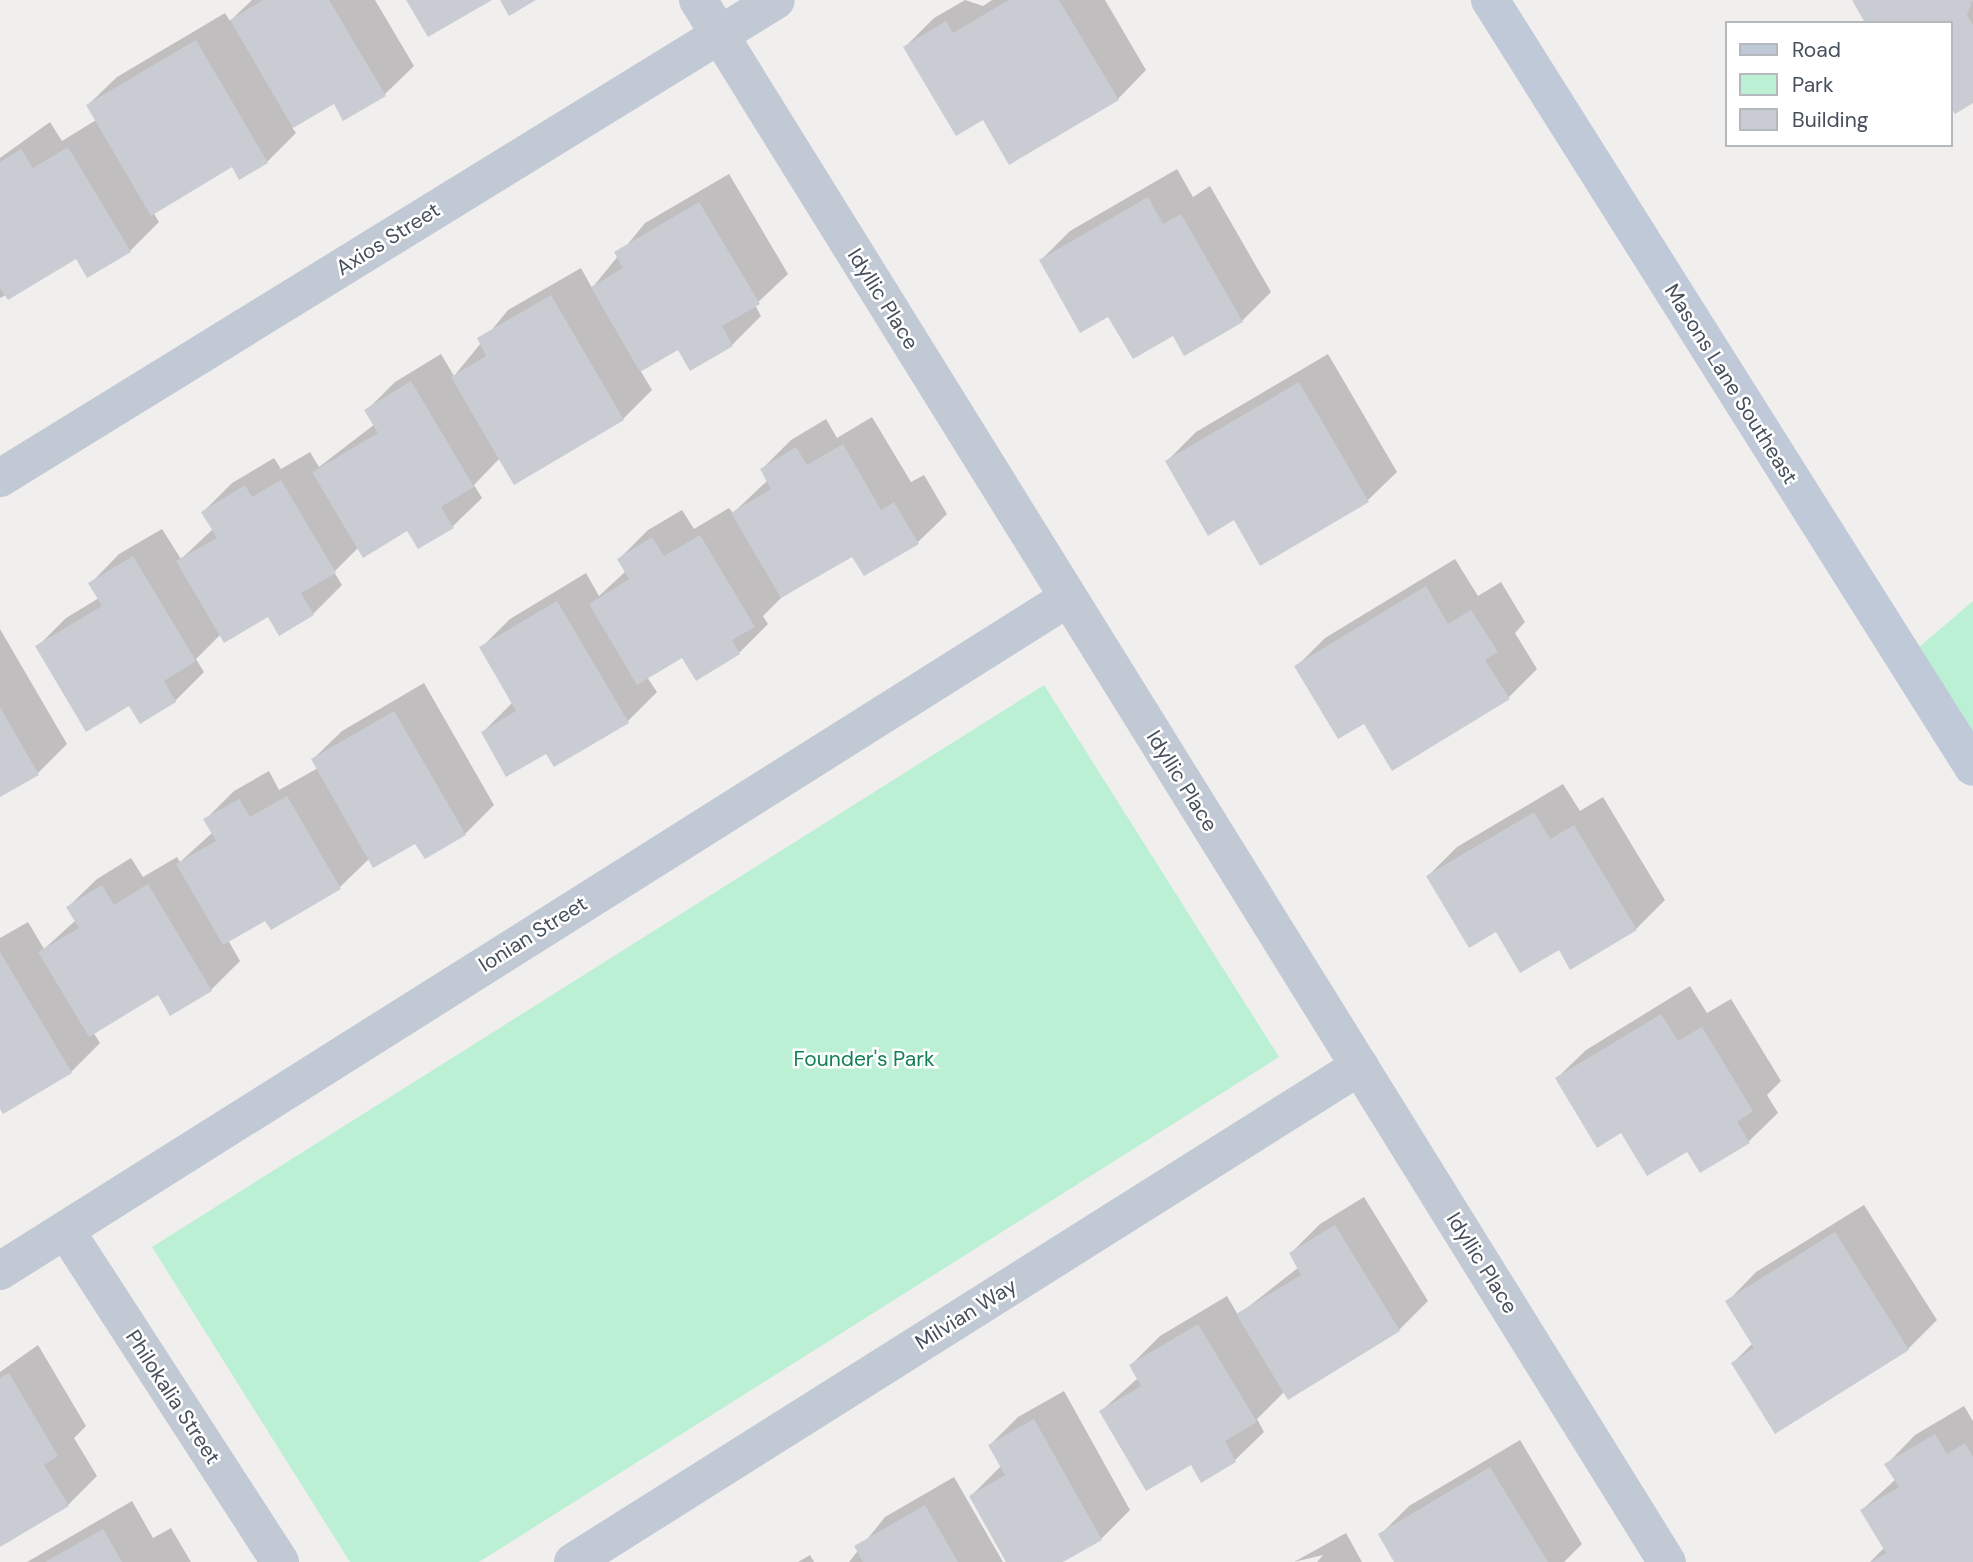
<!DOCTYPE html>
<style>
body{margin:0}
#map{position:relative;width:1973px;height:1562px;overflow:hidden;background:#f1eeee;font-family:"DM Sans",sans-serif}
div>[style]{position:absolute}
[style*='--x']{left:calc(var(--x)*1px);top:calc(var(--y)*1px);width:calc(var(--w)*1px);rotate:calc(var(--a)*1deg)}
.green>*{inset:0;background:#bbf0d4}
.shadow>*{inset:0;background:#0003}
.building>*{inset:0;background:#caccd4}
.street>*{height:38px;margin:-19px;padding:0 19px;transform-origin:19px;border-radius:19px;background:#c1c9d4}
.secondary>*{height:38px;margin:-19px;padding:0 19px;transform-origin:19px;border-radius:19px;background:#c0c9d8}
span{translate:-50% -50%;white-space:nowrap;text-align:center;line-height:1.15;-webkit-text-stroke:5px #fff;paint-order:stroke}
.street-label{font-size:21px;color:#464f5c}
.park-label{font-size:21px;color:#138054}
.legend{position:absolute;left:1725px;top:21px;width:228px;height:126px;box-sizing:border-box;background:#fff;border:2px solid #b5b9be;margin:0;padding:9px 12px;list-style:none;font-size:21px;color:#464f5c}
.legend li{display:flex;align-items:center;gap:14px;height:35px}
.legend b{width:35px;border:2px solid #b5b9be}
</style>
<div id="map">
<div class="green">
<div style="clip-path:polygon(1973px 601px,1973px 766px,1905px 659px)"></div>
<div style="clip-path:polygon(1044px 685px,1279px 1057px,479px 1562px,350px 1562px,152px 1247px)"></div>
</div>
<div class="shadow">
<div style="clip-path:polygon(252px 0,375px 0,414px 66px,385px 94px,344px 118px,334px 102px,292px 127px,296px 133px,267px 162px,233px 165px,153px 212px,159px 222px,130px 251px,88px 276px,77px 257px,0 298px,0 158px,50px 122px,62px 141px,96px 120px,88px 105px,117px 77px,225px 13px,230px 21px)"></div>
<div style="clip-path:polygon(965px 0,983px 6px,992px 0,1105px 0,1146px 70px,1118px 99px,983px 118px,905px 47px,934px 18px)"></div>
<div style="clip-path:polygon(1854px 0,1973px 0,1973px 101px,1950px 23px)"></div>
<div style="clip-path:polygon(1177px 169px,1193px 197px,1210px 186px,1271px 292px,1242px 321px,1173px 334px,1109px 314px,1041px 260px,1070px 231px)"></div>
<div style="clip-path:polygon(729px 174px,788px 274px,755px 305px,761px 316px,732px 345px,690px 369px,678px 348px,640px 370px,652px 390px,623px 419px,500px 458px,474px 485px,482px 498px,453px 526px,419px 547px,408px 529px,359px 547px,334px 572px,342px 585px,313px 614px,268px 615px,221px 634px,196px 659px,204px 672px,175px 701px,130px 703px,37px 647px,66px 618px,99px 598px,91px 583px,119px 554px,162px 529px,181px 559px,213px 529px,203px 512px,232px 483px,274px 458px,281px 469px,310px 452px,319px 467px,375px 424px,366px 411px,395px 382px,441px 354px,454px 376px,508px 310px,581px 268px,592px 288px,645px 223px)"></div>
<div style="clip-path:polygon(1328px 354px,1397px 472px,1368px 500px,1261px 563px,1235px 518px,1167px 461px,1196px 432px)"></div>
<div style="clip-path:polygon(872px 417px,911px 482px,924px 475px,947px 514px,918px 542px,864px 574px,853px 554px,783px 596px,763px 616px,768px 624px,739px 653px,682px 656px,647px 677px,657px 692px,628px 721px,554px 765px,546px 751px,483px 732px,512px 703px,481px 648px,510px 619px,586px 573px,599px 596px,626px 571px,619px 559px,648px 530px,682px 510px,694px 529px,729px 508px,733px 513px,768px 480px,762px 469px,791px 440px,826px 419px,837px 438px)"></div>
<div style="clip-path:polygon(1455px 559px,1478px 596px,1501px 582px,1525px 622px,1515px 633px,1537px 669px,1508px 698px,1364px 722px,1296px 667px,1325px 638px)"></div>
<div style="clip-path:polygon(0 629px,67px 744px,38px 773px,0 795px)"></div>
<div style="clip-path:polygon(424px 683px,494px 805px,465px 834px,416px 841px,370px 858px,340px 887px,272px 928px,266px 918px,228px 940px,240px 961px,211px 990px,158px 992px,93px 1032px,100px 1043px,71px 1072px,0 1106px,0 938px,28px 922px,44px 949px,76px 920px,68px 907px,97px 879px,131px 858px,143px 877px,177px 857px,180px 862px,213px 832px,205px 820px,234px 791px,269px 771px,279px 790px,318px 768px,313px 759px,342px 731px)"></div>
<div style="clip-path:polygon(1563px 784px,1580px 811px,1603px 797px,1665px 900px,1636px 929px,1560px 947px,1497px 930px,1428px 876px,1457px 847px)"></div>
<div style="clip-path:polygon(1690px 986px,1707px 1013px,1731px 999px,1781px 1081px,1767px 1095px,1778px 1113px,1749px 1141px,1688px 1149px,1622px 1130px,1557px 1078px,1586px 1050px)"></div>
<div style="clip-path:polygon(1364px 1197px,1428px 1301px,1399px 1330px,1285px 1391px,1257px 1419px,1264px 1432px,1235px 1460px,1201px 1481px,1191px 1463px,1101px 1411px,1138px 1378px,1131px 1365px,1160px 1336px,1227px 1296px,1238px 1315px,1299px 1267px,1291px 1253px,1320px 1224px)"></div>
<div style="clip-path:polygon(1864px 1205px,1937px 1320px,1908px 1349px,1733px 1363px,1753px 1343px,1728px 1301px,1756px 1272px)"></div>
<div style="clip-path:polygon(38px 1345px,86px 1426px,74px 1438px,97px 1476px,68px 1505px,0 1545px,0 1372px)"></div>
<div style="clip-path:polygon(1064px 1391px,1130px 1510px,1101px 1539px,1059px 1562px,1008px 1562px,971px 1496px,1001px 1466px,990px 1445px,1018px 1417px)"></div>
<div style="clip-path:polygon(1964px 1406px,1973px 1421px,1973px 1562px,1870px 1562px,1885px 1547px,1862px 1510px,1896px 1479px,1887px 1464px,1915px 1435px)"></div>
<div style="clip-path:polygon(1520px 1440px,1582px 1544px,1564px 1562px,1396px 1562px,1380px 1535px,1409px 1506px)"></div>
<div style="clip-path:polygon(954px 1477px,1003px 1562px,849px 1562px,885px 1517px)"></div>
<div style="clip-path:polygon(132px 1501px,153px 1538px,171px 1528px,191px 1562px,27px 1562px)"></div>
<div style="clip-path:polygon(1346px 1533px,1362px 1562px,1317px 1562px,1323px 1555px,1294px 1562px)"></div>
<div style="clip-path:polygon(810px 1555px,814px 1562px,798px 1562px)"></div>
</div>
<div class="building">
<div style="clip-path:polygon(263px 0,329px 0,386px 96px,343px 121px,334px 104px,293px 128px,230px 20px)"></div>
<div style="clip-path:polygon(406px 0,492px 0,428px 37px)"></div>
<div style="clip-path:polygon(500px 0,536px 0,509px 16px)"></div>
<div style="clip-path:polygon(1009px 0,1059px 0,1119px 100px,1009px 165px,983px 120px,956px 136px,903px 47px,946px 21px,953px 33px)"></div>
<div style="clip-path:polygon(1852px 0,1973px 0,1967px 15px,1973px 25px,1973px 103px,1955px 114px,1950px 106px,1950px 23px,1865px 23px)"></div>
<div style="clip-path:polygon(196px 40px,268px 163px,239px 180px,232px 167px,151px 216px,86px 105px)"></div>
<div style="clip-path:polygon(68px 147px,131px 252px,87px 278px,76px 259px,8px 300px,0 288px,0 162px,21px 149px,33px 168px)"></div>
<div style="clip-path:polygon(1148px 197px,1163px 224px,1181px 214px,1243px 322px,1184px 356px,1173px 336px,1133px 359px,1108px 317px,1080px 333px,1039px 260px)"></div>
<div style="clip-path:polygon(699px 202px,760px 304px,722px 326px,733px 346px,690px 371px,678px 350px,640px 372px,591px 287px,623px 268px,614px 252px)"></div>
<div style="clip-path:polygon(551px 295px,624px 420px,514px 485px,451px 377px,486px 356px,477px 338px)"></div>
<div style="clip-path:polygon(411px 381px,474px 487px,441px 507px,454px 528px,418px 549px,407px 531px,363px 558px,312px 472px,378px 433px,364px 410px)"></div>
<div style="clip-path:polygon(1299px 382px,1369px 502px,1260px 566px,1234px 520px,1208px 536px,1165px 461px)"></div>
<div style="clip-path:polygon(843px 444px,881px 510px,894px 502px,919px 544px,864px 576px,852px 557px,781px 598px,731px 513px,771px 489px,760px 469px,796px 447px,807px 465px)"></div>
<div style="clip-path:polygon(281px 480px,336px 573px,301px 593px,314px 615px,279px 636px,268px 617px,224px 643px,176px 561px,217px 538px,201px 512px,245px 485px,252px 497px)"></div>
<div style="clip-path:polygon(700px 535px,755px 627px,732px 640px,740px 654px,696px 681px,682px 658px,637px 685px,589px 604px,629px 579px,617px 559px,652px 537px,664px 556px)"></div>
<div style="clip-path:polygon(133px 556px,196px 661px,164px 681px,176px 702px,140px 724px,129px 706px,86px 732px,35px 646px,102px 606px,88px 583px)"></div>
<div style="clip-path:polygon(1426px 586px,1448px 624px,1471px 610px,1498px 652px,1485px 660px,1510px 699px,1392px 771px,1364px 724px,1338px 739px,1294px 666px)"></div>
<div style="clip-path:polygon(557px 601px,629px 723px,554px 767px,546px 754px,506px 777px,481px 732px,516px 711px,479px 647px)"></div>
<div style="clip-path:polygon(0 707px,39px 775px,0 797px)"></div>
<div style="clip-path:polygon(394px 711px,466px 835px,425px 859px,415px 844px,373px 868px,311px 759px)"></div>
<div style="clip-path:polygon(287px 796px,341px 889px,271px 930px,265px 921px,223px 945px,176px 864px,216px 841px,203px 819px,239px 799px,250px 817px)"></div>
<div style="clip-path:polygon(1534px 812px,1550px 839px,1574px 825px,1637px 930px,1570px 970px,1559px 950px,1520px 973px,1496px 932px,1469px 948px,1426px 876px)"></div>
<div style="clip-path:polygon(148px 884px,212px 991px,170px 1016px,158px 995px,89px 1037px,38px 952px,79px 928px,66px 907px,102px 885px,114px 905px)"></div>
<div style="clip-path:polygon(0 952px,72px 1073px,3px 1114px,0 1109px)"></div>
<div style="clip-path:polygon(1661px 1014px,1678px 1041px,1702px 1027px,1753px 1111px,1737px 1122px,1750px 1143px,1700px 1173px,1687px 1152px,1647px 1176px,1621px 1133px,1597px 1148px,1555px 1078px)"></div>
<div style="clip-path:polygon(1335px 1225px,1400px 1331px,1288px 1400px,1236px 1314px,1301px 1275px,1289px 1253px)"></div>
<div style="clip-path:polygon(1835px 1232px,1909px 1350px,1775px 1434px,1731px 1363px,1754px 1348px,1725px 1301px)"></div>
<div style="clip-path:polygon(1198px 1324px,1257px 1422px,1225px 1441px,1236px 1462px,1201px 1483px,1191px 1465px,1146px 1491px,1099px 1411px,1141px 1386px,1129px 1365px)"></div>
<div style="clip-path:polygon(9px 1373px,58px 1456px,44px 1465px,69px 1506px,0 1547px,0 1378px)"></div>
<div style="clip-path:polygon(1034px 1419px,1102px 1540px,1063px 1562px,1006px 1562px,969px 1496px,1005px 1475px,988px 1445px)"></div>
<div style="clip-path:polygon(1935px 1434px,1947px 1454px,1965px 1443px,1973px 1457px,1973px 1562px,1871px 1562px,1886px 1553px,1860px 1510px,1899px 1487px,1884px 1464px)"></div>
<div style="clip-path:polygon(1490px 1467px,1548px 1562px,1394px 1562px,1378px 1534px)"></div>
<div style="clip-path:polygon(925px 1505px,958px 1562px,863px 1562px,854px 1546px)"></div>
<div style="clip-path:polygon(103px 1529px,122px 1562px,45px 1562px)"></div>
</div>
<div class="street">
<div style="--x:698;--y:0;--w:1838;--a:58.19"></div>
<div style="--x:0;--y:478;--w:911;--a:-31.63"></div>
<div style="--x:66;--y:1231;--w:394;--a:57.1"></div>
<div style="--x:0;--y:1271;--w:1262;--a:-32.22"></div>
<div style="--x:573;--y:1562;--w:930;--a:-32.22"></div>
</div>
<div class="secondary">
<div style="--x:1490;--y:0;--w:906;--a:57.8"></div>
</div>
<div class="street-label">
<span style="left:388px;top:239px;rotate:-32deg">Axios Street</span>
<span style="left:883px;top:299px;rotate:58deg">Idyllic Place</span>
<span style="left:1731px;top:384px;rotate:58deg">Masons Lane Southeast</span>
<span style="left:1182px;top:781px;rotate:58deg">Idyllic Place</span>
<span style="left:533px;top:934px;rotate:-32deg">Ionian Street</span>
<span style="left:1482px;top:1263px;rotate:58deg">Idyllic Place</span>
<span style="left:966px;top:1314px;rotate:-32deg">Milvian Way</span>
<span style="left:173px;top:1397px;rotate:57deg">Philokalia Street</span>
</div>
<div class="park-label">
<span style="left:864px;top:1059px">Founder's Park</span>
</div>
<ul class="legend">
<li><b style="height:9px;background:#c0c9d8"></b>Road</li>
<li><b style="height:19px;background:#bbf0d4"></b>Park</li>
<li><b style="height:19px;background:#caccd4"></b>Building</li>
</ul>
</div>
